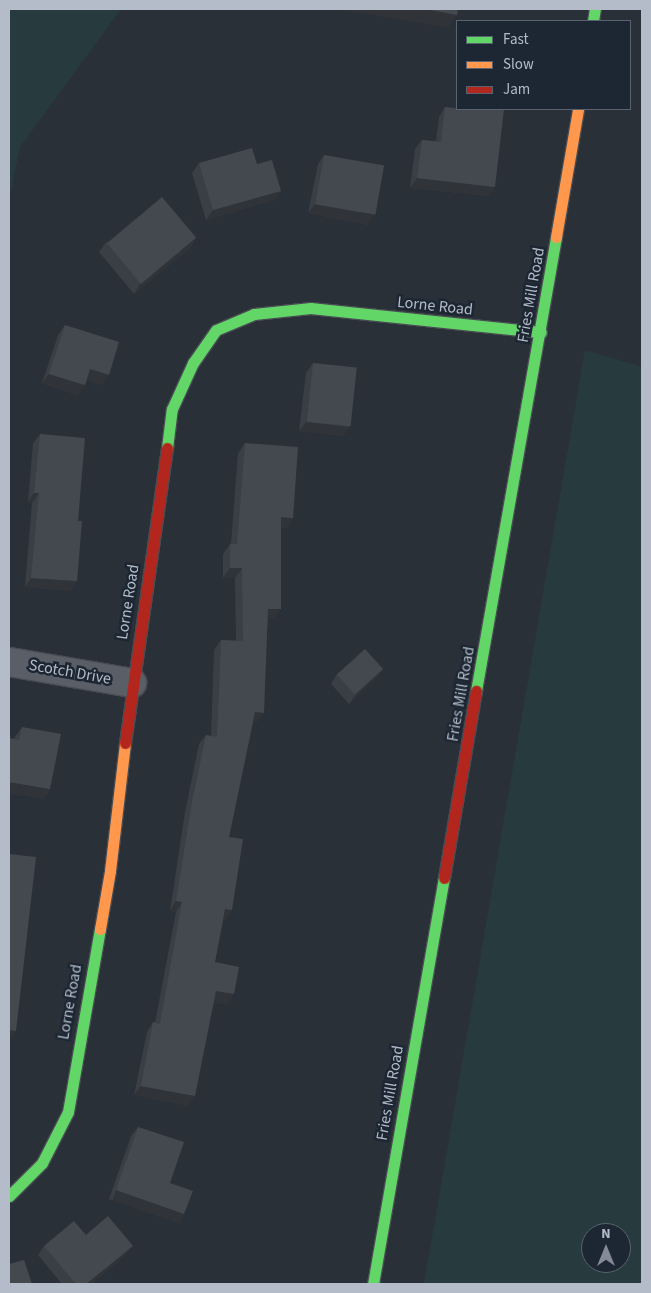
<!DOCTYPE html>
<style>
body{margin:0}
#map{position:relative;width:651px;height:1293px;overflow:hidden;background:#2a3038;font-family:"Source Sans 3",sans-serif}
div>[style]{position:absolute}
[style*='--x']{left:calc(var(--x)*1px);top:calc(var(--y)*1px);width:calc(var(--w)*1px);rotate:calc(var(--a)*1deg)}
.green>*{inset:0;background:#273a3e}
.roads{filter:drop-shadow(1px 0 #484c53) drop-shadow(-1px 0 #484c53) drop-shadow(0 1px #484c53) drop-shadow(0 -1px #484c53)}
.street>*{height:28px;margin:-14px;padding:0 14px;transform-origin:14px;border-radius:14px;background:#5a5e66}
.fast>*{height:11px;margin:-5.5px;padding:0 5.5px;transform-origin:5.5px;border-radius:5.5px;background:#63d668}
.slow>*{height:11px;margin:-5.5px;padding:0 5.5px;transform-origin:5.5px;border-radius:5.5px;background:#ff974d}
.jam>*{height:11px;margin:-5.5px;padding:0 5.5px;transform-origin:5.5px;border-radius:5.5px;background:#b3261e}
.wall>*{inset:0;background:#3a3f45}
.shaded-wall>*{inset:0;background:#303338;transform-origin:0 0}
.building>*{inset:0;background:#444950;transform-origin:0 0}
span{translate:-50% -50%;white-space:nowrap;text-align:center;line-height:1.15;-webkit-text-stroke:5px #1d2633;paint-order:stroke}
.street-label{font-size:16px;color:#b4bcc9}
.frame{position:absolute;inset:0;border:10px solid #b4bcc9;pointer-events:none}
.legend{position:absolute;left:456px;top:20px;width:175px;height:90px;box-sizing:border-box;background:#1d2633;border:1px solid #59626f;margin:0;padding:6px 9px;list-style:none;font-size:15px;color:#b4bcc9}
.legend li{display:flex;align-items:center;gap:10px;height:25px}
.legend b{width:25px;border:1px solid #59626f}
.north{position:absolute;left:581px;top:1223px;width:50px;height:50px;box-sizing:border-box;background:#1d2633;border:1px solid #59626f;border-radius:50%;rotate:0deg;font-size:14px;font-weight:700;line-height:20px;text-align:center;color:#b4bcc9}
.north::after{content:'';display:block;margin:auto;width:18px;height:22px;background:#848b96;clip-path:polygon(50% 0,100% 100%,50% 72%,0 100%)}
</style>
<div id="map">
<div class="green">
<div style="clip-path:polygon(9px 9px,121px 9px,20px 147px,9px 200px)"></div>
<div style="clip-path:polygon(evenodd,585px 350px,642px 367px,642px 1284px,424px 1284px,585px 350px,591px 1233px,621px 1233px,621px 1263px,591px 1263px,591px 1233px)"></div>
</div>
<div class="roads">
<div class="street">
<div style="--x:9;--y:662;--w:125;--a:9.7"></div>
</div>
<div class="fast">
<div style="--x:593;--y:21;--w:12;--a:-81"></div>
<div style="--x:167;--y:448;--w:39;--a:-83"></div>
<div style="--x:172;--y:409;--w:51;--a:-65.5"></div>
<div style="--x:193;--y:363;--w:40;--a:-55.1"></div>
<div style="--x:216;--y:330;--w:41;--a:-22.8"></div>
<div style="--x:254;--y:314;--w:57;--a:-6"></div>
<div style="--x:311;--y:308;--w:231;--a:6"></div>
<div style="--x:476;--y:691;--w:461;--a:-80"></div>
<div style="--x:9;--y:1196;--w:47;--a:-45"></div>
<div style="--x:42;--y:1163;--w:57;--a:-63"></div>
<div style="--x:68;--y:1112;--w:186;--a:-80.1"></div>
<div style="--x:373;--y:1284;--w:412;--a:-80.1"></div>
</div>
<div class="slow">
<div style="--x:556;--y:237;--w:130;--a:-80.2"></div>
<div style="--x:100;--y:929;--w:59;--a:-80.2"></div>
<div style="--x:110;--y:871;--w:129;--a:-83.3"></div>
</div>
<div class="jam">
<div style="--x:125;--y:743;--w:298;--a:-81.9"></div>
<div style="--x:444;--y:878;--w:190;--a:-80.3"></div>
</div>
</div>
<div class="wall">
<div style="clip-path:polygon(445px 107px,495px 187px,489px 196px,410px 188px,415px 149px,422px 140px,436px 141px,439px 117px)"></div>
<div style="clip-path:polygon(324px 155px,368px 225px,308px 213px,318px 164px)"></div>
<div style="clip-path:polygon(199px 163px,257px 164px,281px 191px,274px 200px,206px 220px,192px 173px)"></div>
<div style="clip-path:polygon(196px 238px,190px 248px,134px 294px,99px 252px,106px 242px)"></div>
<div style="clip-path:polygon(65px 325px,102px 385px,87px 380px,85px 385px,78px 395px,42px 383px,58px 335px)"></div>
<div style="clip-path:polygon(313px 363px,350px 427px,343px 436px,299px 431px,306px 373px)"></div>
<div style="clip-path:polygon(40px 434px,78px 521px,77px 581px,70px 591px,25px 587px,32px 503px,28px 502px,33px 443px)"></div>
<div style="clip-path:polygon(245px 443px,293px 518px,287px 528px,281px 528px,274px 618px,268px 618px,257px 722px,253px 722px,229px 837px,232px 910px,225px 920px,223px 920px,215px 962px,228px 1004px,214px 1002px,188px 1106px,134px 1095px,147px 1032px,153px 1022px,155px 1023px,176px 912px,170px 911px,185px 812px,199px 744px,206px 735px,211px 736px,214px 650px,221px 640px,236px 641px,235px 578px,223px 578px,223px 554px,230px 544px,231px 544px,238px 453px)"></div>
<div style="clip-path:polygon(383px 669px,376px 678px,349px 704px,331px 684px,337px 674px)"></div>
<div style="clip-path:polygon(22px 727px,50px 789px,44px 799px,9px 793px,9px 738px,14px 739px,15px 737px)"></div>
<div style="clip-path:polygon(138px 1127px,170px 1183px,184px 1214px,178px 1223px,109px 1199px,131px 1136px)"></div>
<div style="clip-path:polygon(86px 1235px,126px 1255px,91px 1284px,62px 1284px,38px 1255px,44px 1246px)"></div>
</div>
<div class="shaded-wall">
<div style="clip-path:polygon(337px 9px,424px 9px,457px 15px,448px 28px)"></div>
<div style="clip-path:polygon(417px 178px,495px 187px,489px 196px,410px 188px)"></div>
<div style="clip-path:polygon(281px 191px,274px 200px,206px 220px,213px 210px)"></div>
<div style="clip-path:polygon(315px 204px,374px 215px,368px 225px,308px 213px)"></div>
<div style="clip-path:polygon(196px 238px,190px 248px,134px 294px,140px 284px)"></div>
<div style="clip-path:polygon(90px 369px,109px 375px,102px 385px,84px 379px)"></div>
<div style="clip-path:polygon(49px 374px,85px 385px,78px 395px,42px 383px)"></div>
<div style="clip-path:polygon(306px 422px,350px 427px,343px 436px,299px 431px)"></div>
<div style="clip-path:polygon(34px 493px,39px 493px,32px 503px,28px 502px)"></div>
<div style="clip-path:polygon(281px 517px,293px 518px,287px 528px,274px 527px)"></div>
<div style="clip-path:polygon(230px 568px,242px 568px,235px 578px,223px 578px)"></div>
<div style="clip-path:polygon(31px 578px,77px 581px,70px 591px,25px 587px)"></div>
<div style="clip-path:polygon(268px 609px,281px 609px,274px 618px,261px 618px)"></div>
<div style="clip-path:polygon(383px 669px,376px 678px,349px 704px,356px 694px)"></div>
<div style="clip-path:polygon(255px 712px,264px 713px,257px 722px,249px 722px)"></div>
<div style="clip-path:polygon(9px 782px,50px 789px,44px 799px,9px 793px)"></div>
<div style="clip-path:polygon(176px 901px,182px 902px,176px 912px,170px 911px)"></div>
<div style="clip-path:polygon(225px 909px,232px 910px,225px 920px,218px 919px)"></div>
<div style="clip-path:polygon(216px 991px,234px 994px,228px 1004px,210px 1001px)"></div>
<div style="clip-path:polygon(9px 1030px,16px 1031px,9px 1041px)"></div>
<div style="clip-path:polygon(141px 1086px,195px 1096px,188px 1106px,134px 1095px)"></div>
<div style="left:116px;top:1190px;width:72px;height:11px;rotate:19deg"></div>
<div style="clip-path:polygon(133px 1246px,126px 1255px,91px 1284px,86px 1284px)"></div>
</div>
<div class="building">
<div style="clip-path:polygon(424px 9px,458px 9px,457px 15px)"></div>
<div style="clip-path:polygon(445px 107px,463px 109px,504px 109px,495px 187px,417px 178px,422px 140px,441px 142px)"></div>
<div style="clip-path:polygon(252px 148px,257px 164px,272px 160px,281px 191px,213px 210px,199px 163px)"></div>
<div style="left:324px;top:155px;width:61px;height:50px;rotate:10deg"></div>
<div style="left:162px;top:197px;width:53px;height:72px;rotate:50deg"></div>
<div style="clip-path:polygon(65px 325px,119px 342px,109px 375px,90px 369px,85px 385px,49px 374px)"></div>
<div style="left:313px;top:363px;width:44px;height:59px;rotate:6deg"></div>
<div style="clip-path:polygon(40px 434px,85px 438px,78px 521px,82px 521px,77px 581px,31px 578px,39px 493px,34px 493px)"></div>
<div style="clip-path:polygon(245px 443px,298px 447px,293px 518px,281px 517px,281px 609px,268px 609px,264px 713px,255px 712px,229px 837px,243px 839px,232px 910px,225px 909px,215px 962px,239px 967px,234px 994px,216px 991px,195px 1096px,141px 1086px,153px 1022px,160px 1024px,182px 902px,176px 901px,192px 802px,206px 735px,217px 737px,221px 640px,243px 641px,242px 568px,230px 568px,230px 544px,237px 544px)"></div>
<div style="left:365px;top:649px;width:27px;height:38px;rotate:48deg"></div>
<div style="clip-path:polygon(22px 727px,61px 734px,50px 789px,9px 782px,9px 738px,19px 740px)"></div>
<div style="clip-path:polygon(9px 854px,36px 857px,16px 1031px,9px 1030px)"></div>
<div style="clip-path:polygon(138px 1127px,184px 1142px,170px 1183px,193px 1191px,184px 1214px,116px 1190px)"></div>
<div style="clip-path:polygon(108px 1216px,133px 1246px,86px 1284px,76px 1284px,44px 1246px,74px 1221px,86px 1235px)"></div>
<div style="clip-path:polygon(24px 1260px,32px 1284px,9px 1284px,9px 1264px)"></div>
</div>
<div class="street-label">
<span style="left:531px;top:295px;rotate:-80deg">Fries Mill Road</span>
<span style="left:435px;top:306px;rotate:6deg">Lorne Road</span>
<span style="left:128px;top:602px;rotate:-81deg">Lorne Road</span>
<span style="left:70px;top:672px;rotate:10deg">Scotch Drive</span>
<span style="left:461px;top:694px;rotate:-80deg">Fries Mill Road</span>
<span style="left:70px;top:1002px;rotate:-80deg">Lorne Road</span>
<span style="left:390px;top:1093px;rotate:-80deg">Fries Mill Road</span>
</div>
<div class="frame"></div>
<ul class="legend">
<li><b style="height:6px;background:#63d668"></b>Fast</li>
<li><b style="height:6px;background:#ff974d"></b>Slow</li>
<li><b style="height:6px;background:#b3261e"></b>Jam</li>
</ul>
<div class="north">N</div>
</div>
